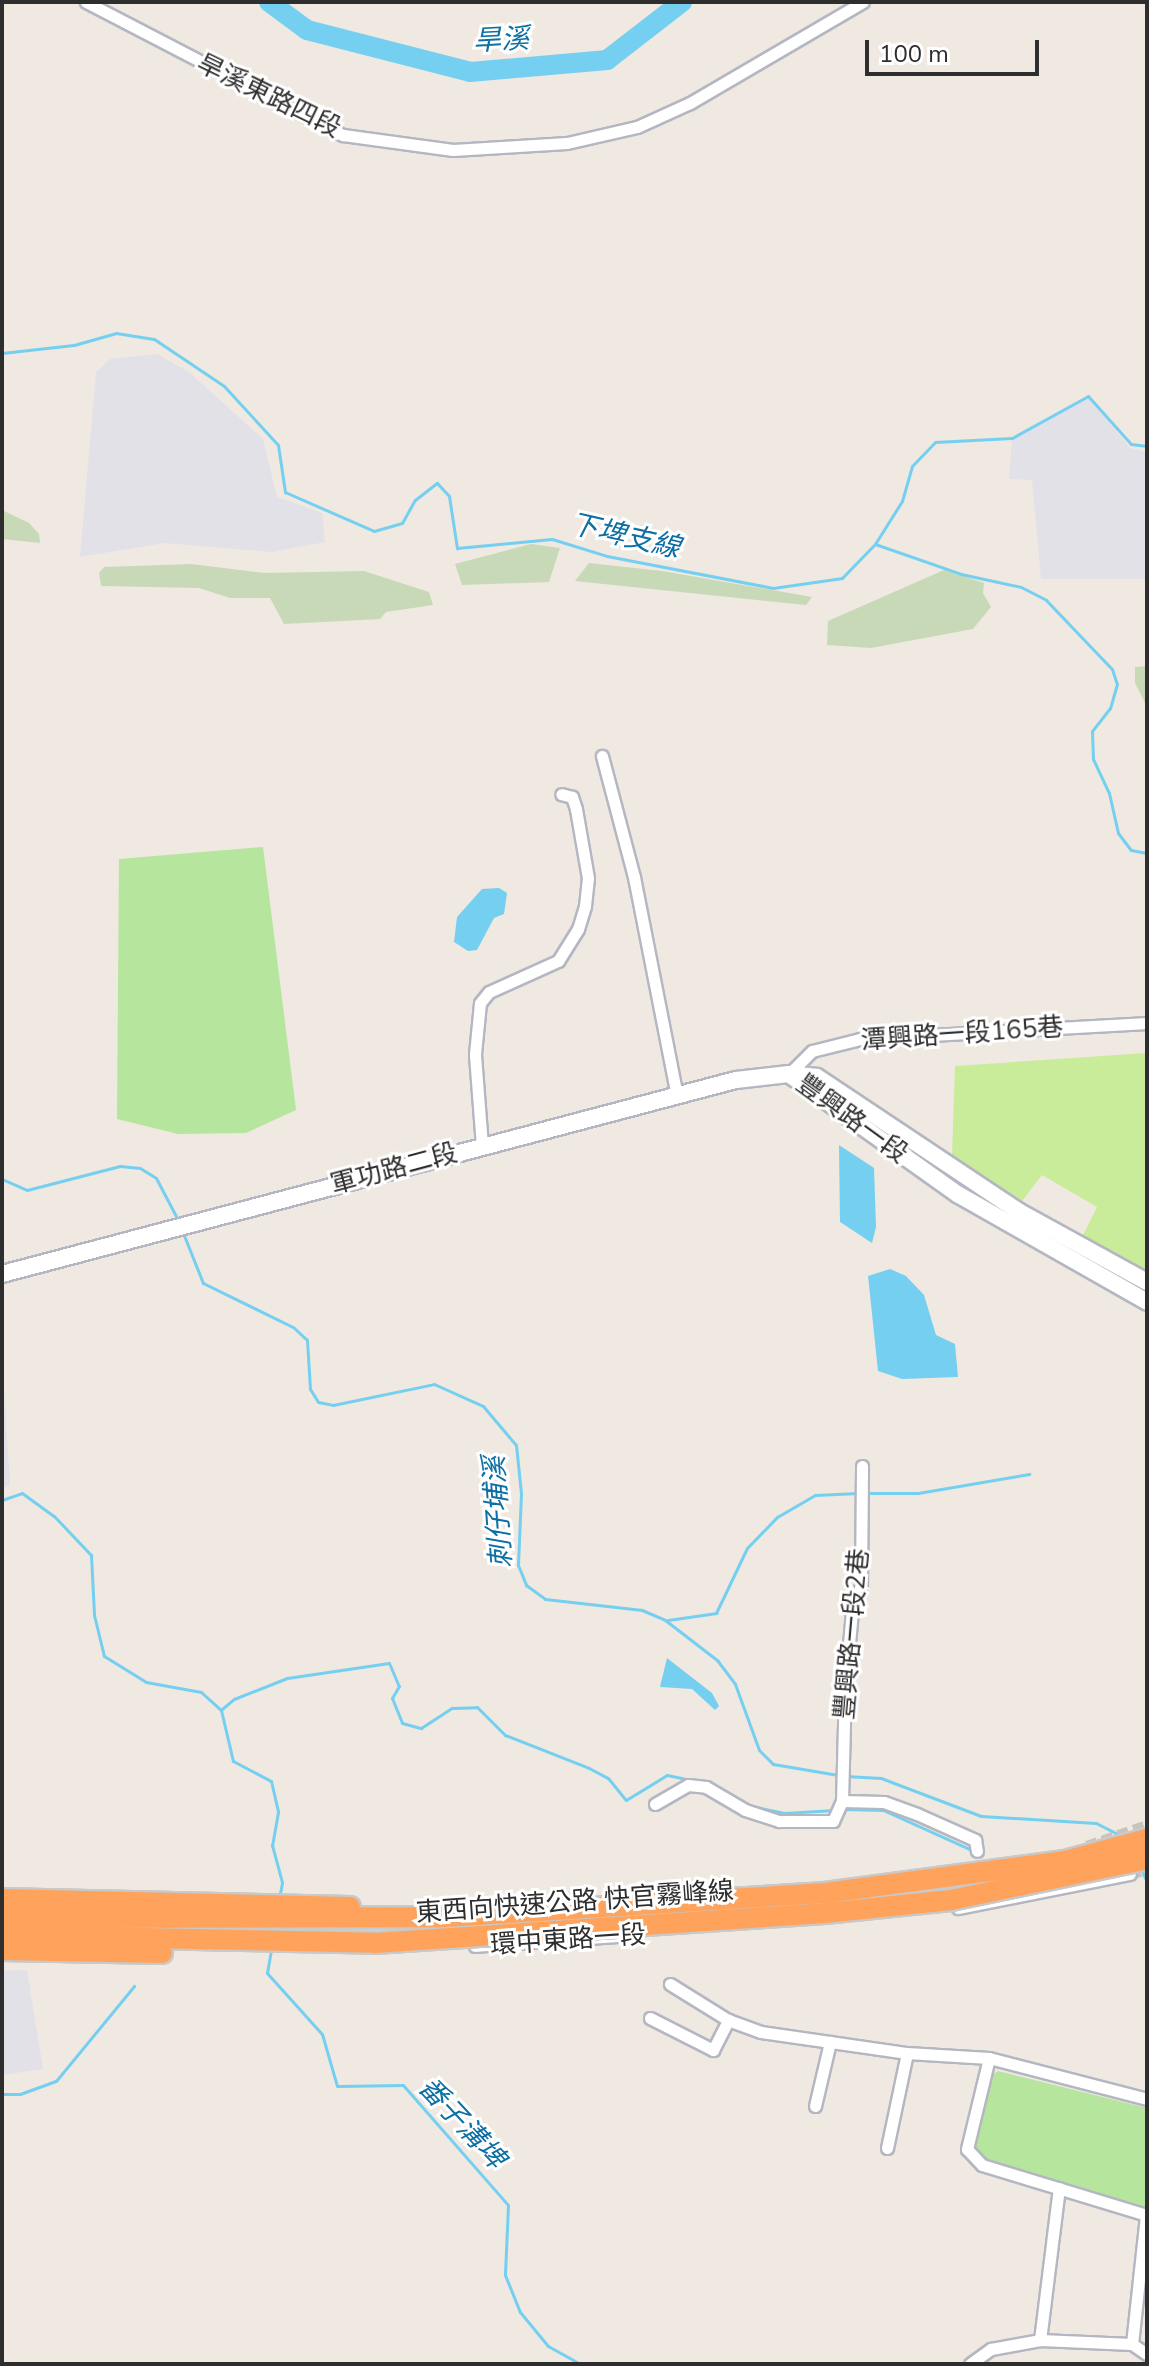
<!DOCTYPE html>
<meta charset="utf-8">
<style>
body{margin:0}
#map{position:relative;width:1149px;height:2366px;overflow:hidden;background:#efe9e1;font-family:"Nunito Sans","Noto Sans TC",sans-serif}
div>[style]{position:absolute}
[style*='--x']{left:calc(var(--x)*1px);top:calc(var(--y)*1px);width:calc(var(--w)*1px);rotate:calc(var(--a)*1deg)}
.industrial>*{inset:0;background:#e3e1e8}
.green>*{inset:0;background:#b6e59e}
.cemetery>*{inset:0;background:#c8d9b8}
.pitch>*{inset:0;background:#c9ec9a}
.water>*{inset:0;background:#75cff0}
.stream>*{height:3px;margin:-1.5px;padding:0 1.5px;transform-origin:1.5px;border-radius:1.5px;background:#75cff0}
.river>*{height:20px;margin:-10px;padding:0 10px;transform-origin:10px;border-radius:10px;background:#75cff0}
.street-tunnel>*{height:11px;margin-top:-5.5px;transform-origin:0;background:repeating-linear-gradient(90deg,#c8c4bd 0 11px,transparent 0 16.5px)}
.roads{filter:drop-shadow(2px 0 #b4b7c1) drop-shadow(-2px 0 #b4b7c1) drop-shadow(0 2px #b4b7c1) drop-shadow(0 -2px #b4b7c1)}
.street>*{height:11px;margin:-5.5px;padding:0 5.5px;transform-origin:5.5px;border-radius:5.5px;background:#fff}
.secondary>*{height:16px;margin:-8px;padding:0 8px;transform-origin:8px;border-radius:8px;background:#fff}
.bridges{filter:drop-shadow(2px 0 #c9c9c9) drop-shadow(-2px 0 #c9c9c9) drop-shadow(0 2px #c9c9c9) drop-shadow(0 -2px #c9c9c9)}
.highway-bridge>*{height:20px;margin:-10px;padding:0 10px;transform-origin:10px;border-radius:10px;background:#ffa35c}
span{translate:-50% -50%;white-space:nowrap;text-align:center;line-height:1.15;-webkit-text-stroke:6px #fff;paint-order:stroke}
.street-label{font-size:26px;color:#2e2e2e}
.water-label{font-size:28px;color:#0d6fa3;font-style:italic}
.frame{position:absolute;inset:0;border:4px solid #2e2e2e;pointer-events:none}
.scale{position:absolute;left:865px;top:40px;width:174px;height:36px;box-sizing:border-box;border:4px solid #2e2e2e;border-top:0;padding-left:10px;font-size:24px;line-height:28px;white-space:nowrap;color:#2e2e2e;-webkit-text-stroke:6px #fff;paint-order:stroke}
</style>
<div id="map">
<div class="industrial">
<div style="clip-path:polygon(157px 354px,189px 372px,263px 439px,277px 497px,322px 513px,325px 542px,272px 552px,165px 543px,80px 557px,96px 372px,110px 359px)"></div>
<div style="clip-path:polygon(1088px 396px,1130px 448px,1147px 452px,1147px 579px,1041px 579px,1032px 480px,1009px 479px,1012px 438px)"></div>
<div style="clip-path:polygon(2px 1360px,10px 1484px,2px 1490px)"></div>
<div style="clip-path:polygon(27px 1970px,43px 2069px,2px 2075px,2px 1971px)"></div>
</div>
<div class="green">
<div style="clip-path:polygon(263px 847px,296px 1110px,246px 1133px,178px 1134px,117px 1119px,119px 859px)"></div>
<div style="clip-path:polygon(998px 2071px,1147px 2108px,1147px 2209px,987px 2161px,974px 2147px,990px 2076px)"></div>
</div>
<div class="cemetery">
<div style="clip-path:polygon(2px 510px,29px 523px,39px 534px,40px 543px,2px 539px)"></div>
<div style="clip-path:polygon(531px 544px,560px 548px,549px 582px,462px 585px,455px 564px)"></div>
<div style="clip-path:polygon(589px 563px,662px 571px,812px 597px,806px 605px,575px 581px)"></div>
<div style="clip-path:polygon(191px 564px,265px 573px,364px 571px,429px 592px,433px 605px,386px 612px,380px 619px,284px 624px,270px 598px,230px 598px,199px 588px,101px 586px,99px 573px,104px 567px)"></div>
<div style="clip-path:polygon(944px 570px,984px 583px,983px 593px,991px 607px,973px 629px,871px 648px,827px 645px,828px 621px)"></div>
<div style="clip-path:polygon(1147px 666px,1147px 707px,1135px 683px,1135px 667px)"></div>
</div>
<div class="pitch">
<div style="clip-path:polygon(1147px 1053px,1147px 1270px,1082px 1237px,1097px 1207px,1042px 1175px,1022px 1201px,952px 1155px,955px 1066px)"></div>
</div>
<div class="water">
<div style="clip-path:polygon(499px 888px,507px 893px,504px 914px,494px 918px,477px 950px,468px 951px,454px 942px,457px 917px,482px 889px)"></div>
<div style="clip-path:polygon(839px 1145px,874px 1168px,876px 1227px,872px 1243px,840px 1222px)"></div>
<div style="clip-path:polygon(890px 1269px,906px 1276px,924px 1295px,936px 1335px,955px 1344px,958px 1377px,902px 1379px,878px 1371px,868px 1276px)"></div>
<div style="clip-path:polygon(667px 1658px,712px 1693px,719px 1706px,715px 1710px,692px 1689px,660px 1687px)"></div>
</div>
<div class="stream">
<div style="--x:2;--y:353;--w:72;--a:-6.3"></div>
<div style="--x:74;--y:345;--w:44;--a:-15.9"></div>
<div style="--x:116;--y:333;--w:38;--a:9"></div>
<div style="--x:154;--y:339;--w:84;--a:33.9"></div>
<div style="--x:224;--y:386;--w:80;--a:47.5"></div>
<div style="--x:278;--y:445;--w:48;--a:81.5"></div>
<div style="--x:285;--y:492;--w:97;--a:23.7"></div>
<div style="--x:374;--y:531;--w:29;--a:-16"></div>
<div style="--x:402;--y:523;--w:26;--a:-61"></div>
<div style="--x:415;--y:500;--w:28;--a:-38"></div>
<div style="--x:437;--y:483;--w:18;--a:47"></div>
<div style="--x:449;--y:496;--w:53;--a:81.3"></div>
<div style="--x:457;--y:548;--w:95;--a:-5.4"></div>
<div style="--x:552;--y:539;--w:58;--a:17.2"></div>
<div style="--x:607;--y:556;--w:169;--a:10.9"></div>
<div style="--x:773;--y:588;--w:70;--a:-8.2"></div>
<div style="--x:842;--y:578;--w:47;--a:-45.9"></div>
<div style="--x:875;--y:544;--w:51;--a:-57.9"></div>
<div style="--x:902;--y:501;--w:36;--a:-74"></div>
<div style="--x:912;--y:466;--w:33;--a:-46"></div>
<div style="--x:935;--y:442;--w:77;--a:-3"></div>
<div style="--x:1012;--y:438;--w:87;--a:-28.9"></div>
<div style="--x:1088;--y:396;--w:64;--a:48.1"></div>
<div style="--x:1131;--y:444;--w:16;--a:7"></div>
<div style="--x:875;--y:544;--w:91;--a:19.2"></div>
<div style="--x:961;--y:574;--w:61;--a:12.2"></div>
<div style="--x:1021;--y:587;--w:28;--a:27"></div>
<div style="--x:1046;--y:600;--w:95;--a:46.3"></div>
<div style="--x:1112;--y:669;--w:16;--a:72"></div>
<div style="--x:1117;--y:684;--w:25;--a:106"></div>
<div style="--x:1110;--y:708;--w:29;--a:128"></div>
<div style="--x:1092;--y:731;--w:28;--a:88"></div>
<div style="--x:1093;--y:759;--w:38;--a:65"></div>
<div style="--x:1109;--y:793;--w:41;--a:77.3"></div>
<div style="--x:1118;--y:833;--w:21;--a:53"></div>
<div style="--x:1131;--y:850;--w:16;--a:11"></div>
<div style="--x:2;--y:1179;--w:27;--a:24"></div>
<div style="--x:27;--y:1190;--w:96;--a:-14.5"></div>
<div style="--x:120;--y:1166;--w:20;--a:6"></div>
<div style="--x:140;--y:1168;--w:19;--a:32"></div>
<div style="--x:156;--y:1178;--w:50;--a:62.4"></div>
<div style="--x:183;--y:1233;--w:54;--a:68.2"></div>
<div style="--x:203;--y:1283;--w:100;--a:26.1"></div>
<div style="--x:293;--y:1327;--w:19;--a:43"></div>
<div style="--x:307;--y:1340;--w:49;--a:86.5"></div>
<div style="--x:310;--y:1389;--w:15;--a:58"></div>
<div style="--x:318;--y:1402;--w:15;--a:11"></div>
<div style="--x:333;--y:1405;--w:103;--a:-11.7"></div>
<div style="--x:434;--y:1384;--w:54;--a:24.2"></div>
<div style="--x:483;--y:1406;--w:51;--a:49.8"></div>
<div style="--x:516;--y:1445;--w:48;--a:84.1"></div>
<div style="--x:521;--y:1493;--w:72;--a:92.4"></div>
<div style="--x:518;--y:1565;--w:22;--a:68"></div>
<div style="--x:526;--y:1585;--w:24;--a:36"></div>
<div style="--x:545;--y:1599;--w:98;--a:6.5"></div>
<div style="--x:642;--y:1610;--w:25;--a:23"></div>
<div style="--x:665;--y:1620;--w:66;--a:37.6"></div>
<div style="--x:717;--y:1660;--w:30;--a:53"></div>
<div style="--x:735;--y:1684;--w:70;--a:70"></div>
<div style="--x:759;--y:1750;--w:20;--a:45"></div>
<div style="--x:773;--y:1764;--w:66;--a:9.6"></div>
<div style="--x:867;--y:1493;--w:51;--a:0"></div>
<div style="--x:918;--y:1493;--w:113;--a:-9.7"></div>
<div style="--x:2;--y:1500;--w:21;--a:-19"></div>
<div style="--x:22;--y:1493;--w:39;--a:36"></div>
<div style="--x:54;--y:1516;--w:54;--a:46.5"></div>
<div style="--x:91;--y:1555;--w:60;--a:87.1"></div>
<div style="--x:94;--y:1615;--w:42;--a:76.3"></div>
<div style="--x:104;--y:1656;--w:49;--a:31.8"></div>
<div style="--x:146;--y:1682;--w:56;--a:10.3"></div>
<div style="--x:201;--y:1692;--w:27;--a:42"></div>
<div style="--x:221;--y:1710;--w:52;--a:76.8"></div>
<div style="--x:233;--y:1761;--w:43;--a:27.8"></div>
<div style="--x:271;--y:1781;--w:32;--a:77"></div>
<div style="--x:278;--y:1812;--w:34;--a:100"></div>
<div style="--x:272;--y:1845;--w:39;--a:75"></div>
<div style="--x:282;--y:1883;--w:16;--a:101"></div>
<div style="--x:668;--y:1620;--w:49;--a:-8.3"></div>
<div style="--x:716;--y:1613;--w:72;--a:-64.5"></div>
<div style="--x:747;--y:1548;--w:43;--a:-45.9"></div>
<div style="--x:777;--y:1517;--w:44;--a:-30.1"></div>
<div style="--x:815;--y:1495;--w:44;--a:-2.6"></div>
<div style="--x:222;--y:1709;--w:16;--a:-40"></div>
<div style="--x:234;--y:1699;--w:57;--a:-21.6"></div>
<div style="--x:287;--y:1678;--w:103;--a:-8.4"></div>
<div style="--x:389;--y:1663;--w:25;--a:67"></div>
<div style="--x:399;--y:1686;--w:14;--a:120"></div>
<div style="--x:392;--y:1698;--w:27;--a:68"></div>
<div style="--x:402;--y:1723;--w:20;--a:15"></div>
<div style="--x:421;--y:1728;--w:37;--a:-33"></div>
<div style="--x:452;--y:1708;--w:25;--a:-2"></div>
<div style="--x:477;--y:1707;--w:40;--a:45"></div>
<div style="--x:505;--y:1735;--w:90;--a:21.4"></div>
<div style="--x:589;--y:1768;--w:21;--a:28"></div>
<div style="--x:608;--y:1778;--w:28;--a:51"></div>
<div style="--x:626;--y:1800;--w:48;--a:-31.4"></div>
<div style="--x:667;--y:1775;--w:24;--a:12"></div>
<div style="--x:845;--y:1776;--w:36;--a:3"></div>
<div style="--x:881;--y:1778;--w:107;--a:20.8"></div>
<div style="--x:981;--y:1816;--w:115;--a:3.5"></div>
<div style="--x:1096;--y:1823;--w:30;--a:27"></div>
<div style="--x:751;--y:1806;--w:34;--a:12"></div>
<div style="--x:784;--y:1813;--w:51;--a:-3.4"></div>
<div style="--x:842;--y:1809;--w:41;--a:1.4"></div>
<div style="--x:883;--y:1810;--w:100;--a:24.3"></div>
<div style="--x:1140;--y:1867;--w:17;--a:65"></div>
<div style="--x:271;--y:1950;--w:23;--a:100"></div>
<div style="--x:267;--y:1973;--w:82;--a:48"></div>
<div style="--x:322;--y:2034;--w:54;--a:73.9"></div>
<div style="--x:337;--y:2086;--w:66;--a:-0.9"></div>
<div style="--x:403;--y:2085;--w:159;--a:48.8"></div>
<div style="--x:508;--y:2205;--w:70;--a:92.5"></div>
<div style="--x:505;--y:2275;--w:40;--a:68"></div>
<div style="--x:520;--y:2312;--w:44;--a:50.5"></div>
<div style="--x:548;--y:2346;--w:37;--a:29"></div>
<div style="--x:2;--y:2094;--w:18;--a:0"></div>
<div style="--x:20;--y:2094;--w:38;--a:-20"></div>
<div style="--x:56;--y:2081;--w:123;--a:-50.6"></div>
</div>
<div class="river">
<div style="--x:269;--y:2;--w:47;--a:36.4"></div>
<div style="--x:307;--y:30;--w:168;--a:14.4"></div>
<div style="--x:470;--y:72;--w:138;--a:-5"></div>
<div style="--x:607;--y:60;--w:95;--a:-37.7"></div>
</div>
<div class="street-tunnel">
<div style="--x:1087;--y:1846;--w:64;--a:-19.3"></div>
<div style="--x:1130;--y:1874;--w:18;--a:-16"></div>
</div>
<div class="roads">
<div class="street">
<div style="--x:86;--y:2;--w:289;--a:27.4"></div>
<div style="--x:343;--y:135;--w:111;--a:7.8"></div>
<div style="--x:453;--y:150;--w:114;--a:-3.5"></div>
<div style="--x:567;--y:143;--w:72;--a:-12.9"></div>
<div style="--x:637;--y:127;--w:58;--a:-24.4"></div>
<div style="--x:690;--y:103;--w:200;--a:-30.3"></div>
<div style="--x:602;--y:756;--w:125;--a:75.2"></div>
<div style="--x:634;--y:877;--w:223;--a:78.9"></div>
<div style="--x:789;--y:1074;--w:33;--a:-45"></div>
<div style="--x:812;--y:1051;--w:49;--a:-14"></div>
<div style="--x:860;--y:1039;--w:287;--a:-3.2"></div>
<div style="--x:482;--y:1146;--w:92;--a:-94.4"></div>
<div style="--x:475;--y:1054;--w:51;--a:-84.4"></div>
<div style="--x:480;--y:1003;--w:14;--a:-51"></div>
<div style="--x:489;--y:992;--w:76;--a:-24.2"></div>
<div style="--x:558;--y:961;--w:38;--a:-58"></div>
<div style="--x:578;--y:929;--w:24;--a:-73"></div>
<div style="--x:585;--y:906;--w:28;--a:-84"></div>
<div style="--x:588;--y:878;--w:70;--a:-99.9"></div>
<div style="--x:576;--y:809;--w:13;--a:-108"></div>
<div style="--x:572;--y:797;--w:11;--a:-165"></div>
<div style="--x:842;--y:1801;--w:42;--a:1.4"></div>
<div style="--x:884;--y:1802;--w:35;--a:20"></div>
<div style="--x:917;--y:1814;--w:64;--a:24.1"></div>
<div style="--x:975;--y:1840;--w:11;--a:80"></div>
<div style="--x:655;--y:1804;--w:38;--a:-30"></div>
<div style="--x:688;--y:1785;--w:18;--a:6"></div>
<div style="--x:706;--y:1787;--w:45;--a:30.5"></div>
<div style="--x:745;--y:1810;--w:36;--a:18"></div>
<div style="--x:779;--y:1821;--w:54;--a:0"></div>
<div style="--x:833;--y:1821;--w:22;--a:-66"></div>
<div style="--x:842;--y:1801;--w:113;--a:-88.5"></div>
<div style="--x:845;--y:1688;--w:77;--a:-84.8"></div>
<div style="--x:852;--y:1611;--w:28;--a:-71"></div>
<div style="--x:861;--y:1585;--w:119;--a:-89.5"></div>
<div style="--x:958;--y:1908;--w:175;--a:-11.2"></div>
<div style="--x:475;--y:1946;--w:159;--a:-4"></div>
<div style="--x:670;--y:1984;--w:68;--a:31.8"></div>
<div style="--x:728;--y:2020;--w:35;--a:20"></div>
<div style="--x:761;--y:2032;--w:148;--a:8.2"></div>
<div style="--x:907;--y:2053;--w:82;--a:3.5"></div>
<div style="--x:989;--y:2058;--w:163;--a:14.5"></div>
<div style="--x:650;--y:2018;--w:71;--a:26.9"></div>
<div style="--x:713;--y:2050;--w:34;--a:-63"></div>
<div style="--x:989;--y:2058;--w:94;--a:103.6"></div>
<div style="--x:967;--y:2149;--w:22;--a:47"></div>
<div style="--x:982;--y:2165;--w:172;--a:16.9"></div>
<div style="--x:815;--y:2106;--w:66;--a:-76.8"></div>
<div style="--x:887;--y:2148;--w:97;--a:-78.1"></div>
<div style="--x:1040;--y:2340;--w:153;--a:-82.9"></div>
<div style="--x:1132;--y:2344;--w:130;--a:-83.8"></div>
<div style="--x:970;--y:2364;--w:26;--a:-36"></div>
<div style="--x:991;--y:2349;--w:50;--a:-10.4"></div>
<div style="--x:1040;--y:2340;--w:92;--a:2.5"></div>
<div style="--x:1132;--y:2344;--w:18;--a:34"></div>
</div>
<div class="secondary">
<div style="--x:790;--y:1075;--w:207;--a:35.4"></div>
<div style="--x:959;--y:1195;--w:216;--a:29.6"></div>
<div style="--x:2;--y:1274;--w:759;--a:-14.81"></div>
<div style="--x:736;--y:1080;--w:53;--a:-6.5"></div>
<div style="--x:789;--y:1074;--w:28;--a:6"></div>
<div style="--x:817;--y:1077;--w:242;--a:33.7"></div>
<div style="--x:1018;--y:1211;--w:147;--a:28.8"></div>
</div>
</div>
<div class="bridges">
<div class="highway-bridge">
<div style="--x:2;--y:1899;--w:348;--a:1.3"></div>
<div style="--x:2;--y:1918;--w:443;--a:-0.1"></div>
<div style="--x:445;--y:1917;--w:381;--a:-3.6"></div>
<div style="--x:825;--y:1893;--w:242;--a:-7.6"></div>
<div style="--x:1065;--y:1861;--w:85;--a:-15"></div>
<div style="--x:2;--y:1935;--w:373;--a:1.2"></div>
<div style="--x:375;--y:1943;--w:451;--a:-3.8"></div>
<div style="--x:825;--y:1913;--w:127;--a:-5.9"></div>
<div style="--x:951;--y:1900;--w:200;--a:-11.8"></div>
<div style="--x:2;--y:1950;--w:160;--a:1.1"></div>
</div>
</div>
<div class="street-label">
<span style="left:269px;top:96px;rotate:26deg">旱溪東路四段</span>
<span style="left:962px;top:1034px;rotate:-4deg">潭興路一段165巷</span>
<span style="left:852px;top:1119px;rotate:36deg">豐興路一段</span>
<span style="left:394px;top:1169px;rotate:-15deg">軍功路二段</span>
<span style="left:852px;top:1634px;rotate:-85deg">豐興路一段2巷</span>
<span style="left:575px;top:1902px;rotate:-4deg">東西向快速公路 快官霧峰線</span>
<span style="left:568px;top:1940px;rotate:-4deg">環中東路一段</span>
</div>
<div class="water-label">
<span style="left:501px;top:40px;rotate:-3deg">旱溪</span>
<span style="left:625px;top:536px;rotate:13deg">下埤支線</span>
<span style="left:498px;top:1512px;rotate:-94deg">刺仔埔溪</span>
<span style="left:462px;top:2123px;rotate:47deg">番子溝埤</span>
</div>
<div class="frame"></div>
<div class="scale">100 m</div>
</div>
